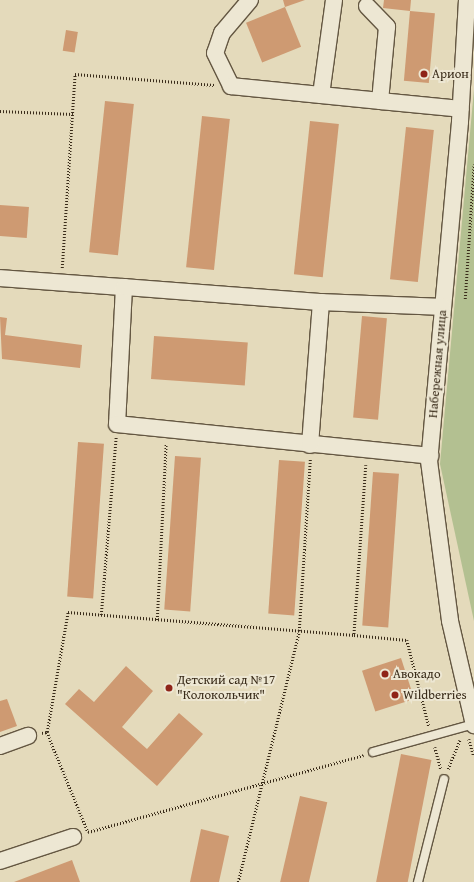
<!DOCTYPE html>
<meta charset="utf-8">
<style>
body{margin:0}
#map{position:relative;width:474px;height:882px;overflow:hidden;background:#e4dabb;font-family:"Gentium Book Plus",serif}
div>[style]{position:absolute}
[style*='--x']{left:calc(var(--x)*1px);top:calc(var(--y)*1px);width:calc(var(--w)*1px);rotate:calc(var(--a)*1deg)}
.green>*{inset:0;background:#b3c091}
.building>*{inset:0;background:#ce9a72;transform-origin:0 0}
.path>*{height:2.5px;margin-top:-1.25px;transform-origin:0;background:repeating-linear-gradient(90deg,#392b19 0 1px,transparent 0 3px)}
.roads{filter:drop-shadow(1px 0 #645742) drop-shadow(-1px 0 #645742) drop-shadow(0 1px #645742) drop-shadow(0 -1px #645742)}
.lane>*{height:8px;margin:-4px;padding:0 4px;transform-origin:4px;border-radius:4px;background:#ede7d3}
.street>*{height:16px;margin:-8px;padding:0 8px;transform-origin:8px;border-radius:8px;background:#ede7d3}
.dots>*{width:11px;height:11px;translate:-50% -50%;box-sizing:border-box;border:2px solid #ede7d3;border-radius:50%}
span{translate:-50% -50%;white-space:nowrap;text-align:center;line-height:1.15;-webkit-text-stroke:4px #ede7d3;paint-order:stroke}
.poi-label{font-size:13px;color:#392b19}
.left{translate:0 -50%;text-align:left}
.street-label{font-size:13px;color:#392b19}
</style>
<div id="map">
<div class="green">
<div style="clip-path:polygon(474px 89px,474px 621px,440px 464px)"></div>
</div>
<div class="building">
<div style="clip-path:polygon(283px 0,305px 0,285px 7px)"></div>
<div style="clip-path:polygon(384px 0,411px 0,410px 11px,383px 8px)"></div>
<div style="left:285px;top:7px;width:43px;height:42px;rotate:68deg"></div>
<div style="left:410px;top:11px;width:25px;height:70px;rotate:5deg"></div>
<div style="left:66px;top:30px;width:12px;height:21px;rotate:9deg"></div>
<div style="left:105px;top:101px;width:29px;height:152px;rotate:6deg"></div>
<div style="left:202px;top:116px;width:28px;height:152px;rotate:6deg"></div>
<div style="left:310px;top:121px;width:29px;height:154px;rotate:6deg"></div>
<div style="left:406px;top:127px;width:28px;height:153px;rotate:6deg"></div>
<div style="left:0;top:205px;width:29px;height:31px;rotate:4deg"></div>
<div style="left:362px;top:316px;width:25px;height:102px;rotate:5deg"></div>
<div style="clip-path:polygon(0 317px,7px 318px,5px 335px,82px 345px,80px 368px,2px 359px)"></div>
<div style="left:154px;top:336px;width:94px;height:43px;rotate:4deg"></div>
<div style="left:78px;top:442px;width:26px;height:155px;rotate:4deg"></div>
<div style="left:175px;top:456px;width:26px;height:154px;rotate:4deg"></div>
<div style="left:279px;top:460px;width:26px;height:154px;rotate:4deg"></div>
<div style="left:373px;top:472px;width:26px;height:154px;rotate:4deg"></div>
<div style="left:401px;top:658px;width:43px;height:41px;rotate:72deg"></div>
<div style="clip-path:polygon(126px 666px,153px 691px,122px 727px,147px 749px,179px 713px,203px 734px,157px 786px,65px 704px,79px 689px,94px 702px)"></div>
<div style="clip-path:polygon(7px 699px,17px 726px,0 732px,0 701px)"></div>
<div style="left:401px;top:754px;width:31px;height:131px;rotate:11deg"></div>
<div style="left:300px;top:796px;width:28px;height:89px;rotate:13deg"></div>
<div style="clip-path:polygon(201px 829px,229px 836px,219px 882px,190px 882px)"></div>
<div style="clip-path:polygon(72px 860px,80px 882px,14px 882px)"></div>
</div>
<div class="path">
<div style="--x:0;--y:111;--w:73;--a:2.4"></div>
<div style="--x:62;--y:268;--w:194;--a:-86.2"></div>
<div style="--x:75;--y:74;--w:140;--a:4.5"></div>
<div style="--x:465;--y:299;--w:135;--a:-86.2"></div>
<div style="--x:366;--y:465;--w:170;--a:94"></div>
<div style="--x:354;--y:635;--w:53;--a:5.4"></div>
<div style="--x:407;--y:640;--w:89;--a:75.7"></div>
<div style="--x:101;--y:615;--w:178;--a:-85.2"></div>
<div style="--x:157;--y:620;--w:176;--a:-87.1"></div>
<div style="--x:47;--y:732;--w:108;--a:67.7"></div>
<div style="--x:88;--y:832;--w:286;--a:-15.6"></div>
<div style="--x:42;--y:733;--w:5;--a:-11"></div>
<div style="--x:47;--y:732;--w:122;--a:-80.1"></div>
<div style="--x:68;--y:612;--w:287;--a:4.6"></div>
<div style="--x:469;--y:739;--w:18;--a:74"></div>
<div style="--x:435;--y:747;--w:23;--a:75"></div>
<div style="--x:448;--y:769;--w:31;--a:-68"></div>
<div style="--x:238;--y:882;--w:258;--a:-76.3"></div>
<div style="--x:299;--y:631;--w:172;--a:-86.3"></div>
</div>
<div class="roads">
<div class="lane">
<div style="--x:373;--y:752;--w:105;--a:-15.5"></div>
<div style="--x:418;--y:882;--w:106;--a:-75.8"></div>
</div>
<div class="street">
<div style="--x:250;--y:0;--w:43;--a:130.3"></div>
<div style="--x:222;--y:33;--w:21;--a:109"></div>
<div style="--x:215;--y:53;--w:37;--a:64"></div>
<div style="--x:231;--y:86;--w:150;--a:5.7"></div>
<div style="--x:467;--y:0;--w:122;--a:93.3"></div>
<div style="--x:460;--y:122;--w:340;--a:95.2"></div>
<div style="--x:429;--y:461;--w:161;--a:82.5"></div>
<div style="--x:450;--y:621;--w:107;--a:77"></div>
<div style="--x:367;--y:6;--w:29;--a:46"></div>
<div style="--x:387;--y:27;--w:74;--a:95.4"></div>
<div style="--x:380;--y:101;--w:81;--a:5.6"></div>
<div style="--x:321;--y:95;--w:96;--a:-82.2"></div>
<div style="--x:0;--y:278;--w:124;--a:4.2"></div>
<div style="--x:124;--y:287;--w:137;--a:92.9"></div>
<div style="--x:117;--y:424;--w:315;--a:5.8"></div>
<div style="--x:124;--y:287;--w:198;--a:4.4"></div>
<div style="--x:310;--y:445;--w:143;--a:-85.6"></div>
<div style="--x:321;--y:302;--w:122;--a:2.3"></div>
<div style="--x:0;--y:746;--w:30;--a:-20"></div>
<div style="--x:0;--y:861;--w:77;--a:-18.2"></div>
</div>
</div>
<div class="dots">
<div style="left:424px;top:74px;background:#8f2418"></div>
<div style="left:385px;top:674px;background:#8f2418"></div>
<div style="left:169px;top:688px;background:#8f2418"></div>
<div style="left:395px;top:695px;background:#8f2418"></div>
</div>
<div class="poi-label">
<span class="left" style="left:432px;top:74px">Арион</span>
<span class="left" style="left:393px;top:674px">Авокадо</span>
<span class="left" style="left:177px;top:688px">Детский сад №17<br>"Колокольчик"</span>
<span class="left" style="left:403px;top:695px">Wildberries</span>
</div>
<div class="street-label">
<span style="left:438px;top:364px;rotate:-85deg">Набережная улица</span>
</div>
</div>
